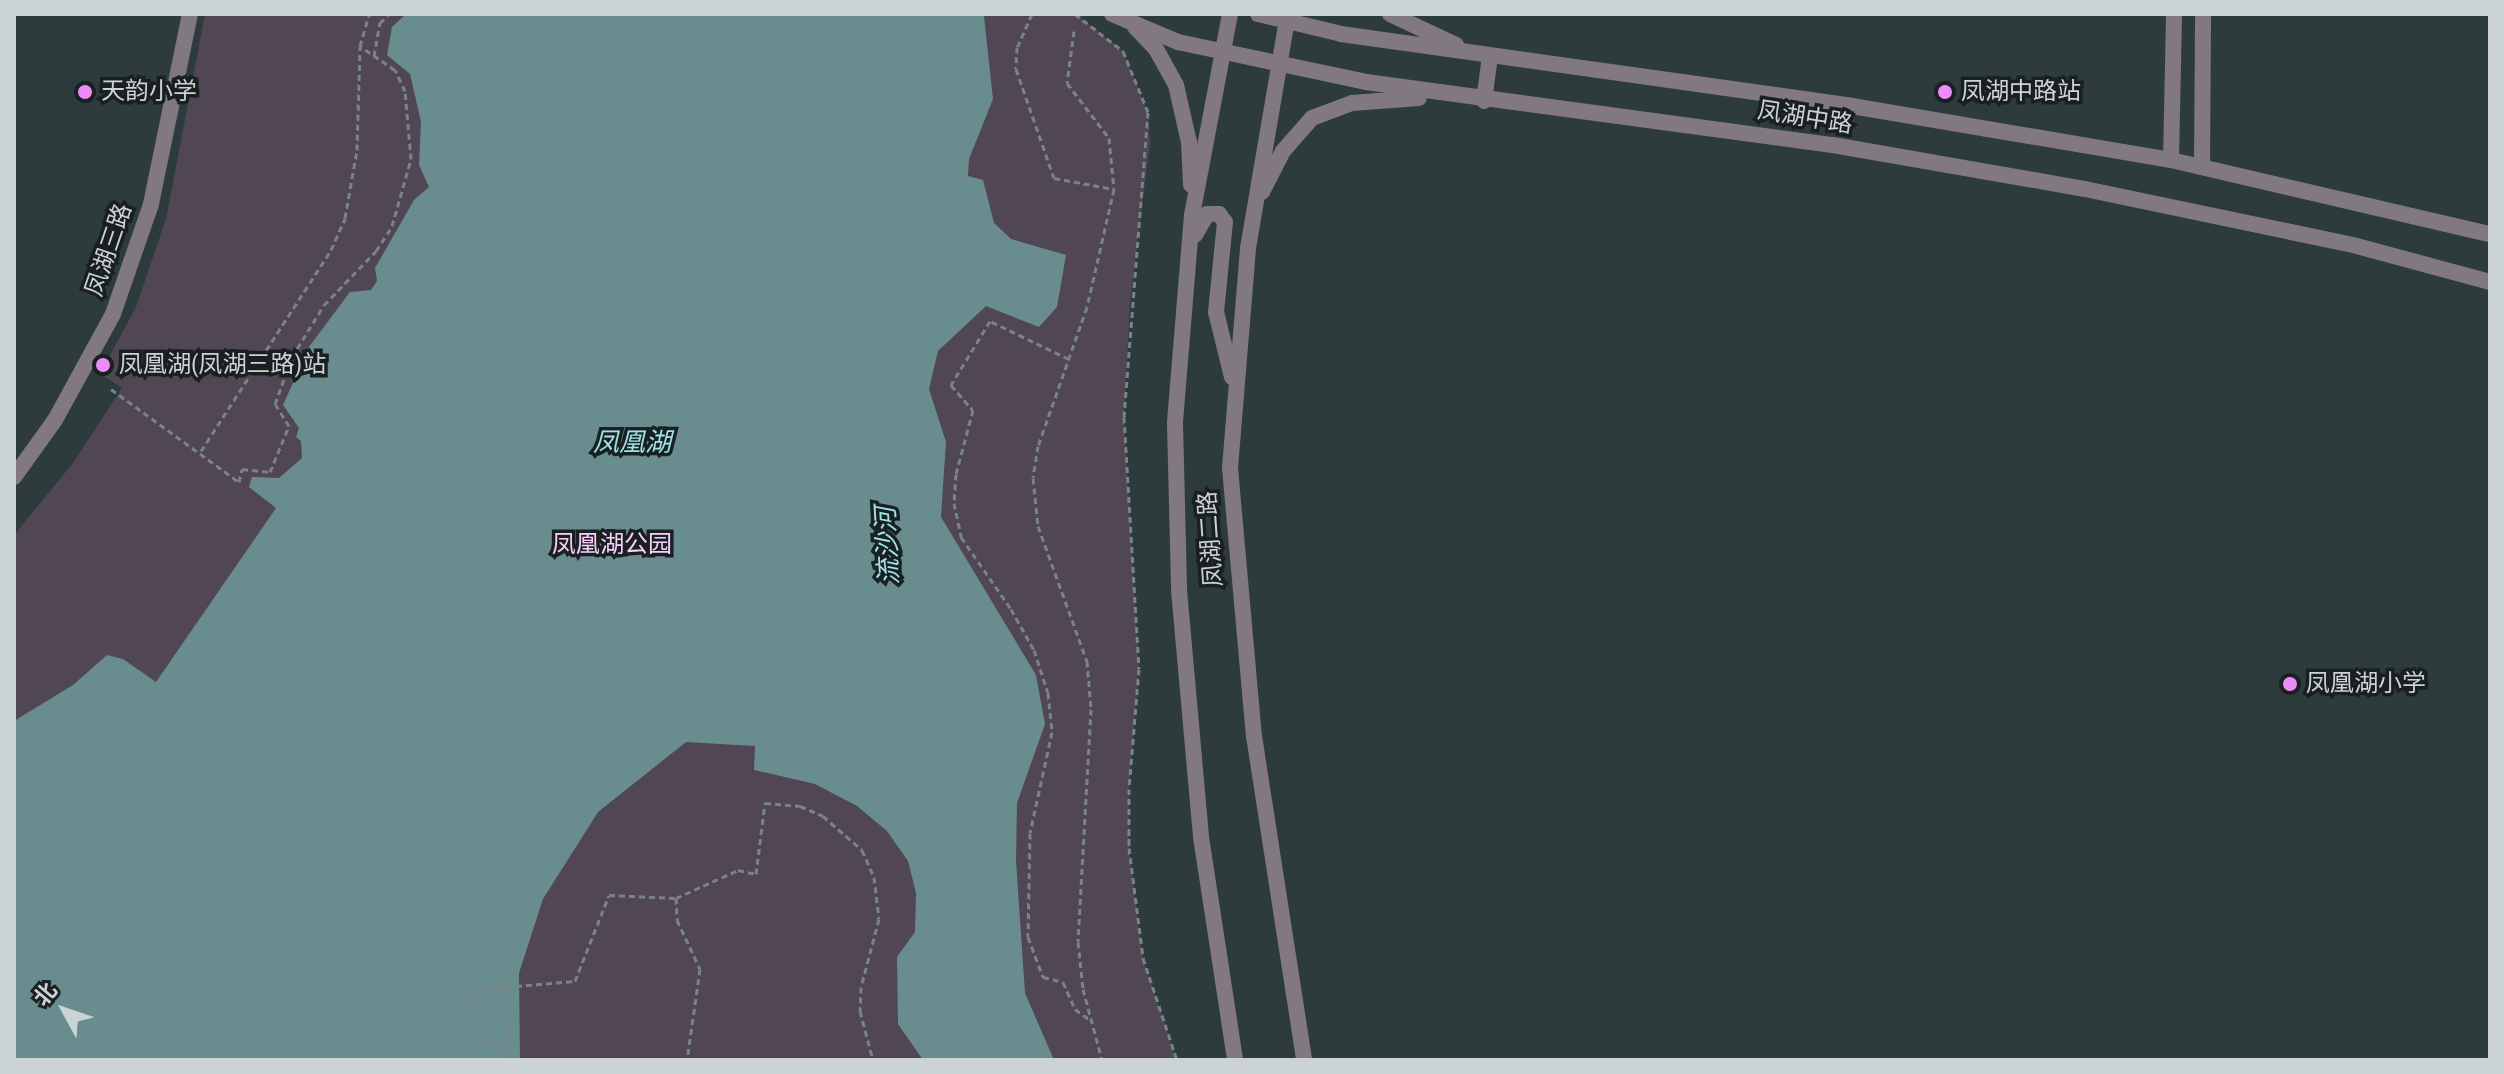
<!DOCTYPE html>
<meta charset="utf-8">
<style>
body{margin:0}
#map{position:relative;width:2504px;height:1074px;overflow:hidden;background:#2d3b3c;font-family:"Roboto Condensed","Noto Sans SC",sans-serif}
div>[style]{position:absolute}
[style*='--x']{left:calc(var(--x)*1px);top:calc(var(--y)*1px);width:calc(var(--w)*1px);rotate:calc(var(--a)*1deg)}
.green>*{inset:0;background:#514653}
.water>*{inset:0;background:#698d8f}
.path>*{height:3px;margin-top:-1.5px;transform-origin:0;background:repeating-linear-gradient(90deg,#788485 0 6px,transparent 0 10px)}
.minor>*{height:16px;margin:-8px;padding:0 8px;transform-origin:8px;border-radius:8px;background:#817882}
.tertiary>*{height:16px;margin:-8px;padding:0 8px;transform-origin:8px;border-radius:8px;background:#817882}
.dots>*{width:22px;height:22px;translate:-50% -50%;box-sizing:border-box;border:4px solid #1a2021;border-radius:50%}
span{translate:-50% -50%;white-space:nowrap;text-align:center;line-height:1.15;-webkit-text-stroke:7px #1a2021;paint-order:stroke}
.poi-label{font-size:24px;color:#cbd3d4}
.left{translate:0 -50%;text-align:left}
.street-label{font-size:24px;color:#cbd3d4}
.park-label{font-size:24px;color:#f7d0fb}
.water-label{font-size:26px;color:#9de3e8;font-style:italic}
.frame{position:absolute;inset:0;border:16px solid #cbd3d4;pointer-events:none}
.north{position:absolute;left:24px;top:970px;width:80px;height:80px;-webkit-text-stroke:6px #1a2021;paint-order:stroke;rotate:310deg;font-size:22px;font-weight:700;line-height:32px;text-align:center;color:#cbd3d4}
.north::after{content:'';display:block;margin:auto;width:28px;height:36px;background:#cbd3d4;clip-path:polygon(50% 0,100% 100%,50% 72%,0 100%)}
</style>
<div id="map">
<div class="green">
<div style="clip-path:polygon(205px 14px,1083px 14px,1081px 18px,1123px 51px,1148px 112px,1150px 143px,1130px 304px,1124px 417px,1139px 669px,1129px 789px,1129px 848px,1143px 958px,1177px 1060px,14px 1060px,14px 535px,73px 463px,122px 388px,100px 374px,136px 307px,166px 219px)"></div>
</div>
<div class="water">
<div style="clip-path:polygon(406px 14px,984px 16px,993px 99px,969px 159px,968px 176px,983px 180px,994px 223px,1011px 239px,1066px 255px,1057px 307px,1039px 327px,986px 306px,938px 351px,929px 389px,946px 442px,941px 517px,1036px 675px,1045px 724px,1017px 803px,1016px 861px,1025px 993px,1054px 1060px,923px 1060px,898px 1024px,897px 957px,915px 932px,916px 893px,908px 861px,887px 831px,857px 806px,815px 784px,754px 770px,755px 746px,686px 742px,598px 812px,543px 899px,519px 973px,520px 1060px,14px 1060px,14px 721px,73px 685px,107px 655px,123px 659px,156px 682px,276px 508px,249px 487px,252px 477px,279px 478px,302px 458px,301px 441px,296px 437px,299px 428px,283px 405px,309px 347px,350px 292px,371px 290px,377px 281px,375px 268px,414px 200px,429px 187px,419px 165px,421px 122px,410px 74px,387px 55px,392px 27px)"></div>
</div>
<div class="path">
<div style="--x:1032;--y:14;--w:36;--a:114"></div>
<div style="--x:1017;--y:47;--w:22;--a:93"></div>
<div style="--x:1016;--y:69;--w:115;--a:70.8"></div>
<div style="--x:1054;--y:178;--w:61;--a:10.4"></div>
<div style="--x:1075;--y:14;--w:61;--a:37.6"></div>
<div style="--x:1123;--y:51;--w:66;--a:67.7"></div>
<div style="--x:1148;--y:112;--w:306;--a:94.5"></div>
<div style="--x:1124;--y:417;--w:252;--a:86.6"></div>
<div style="--x:1139;--y:669;--w:120;--a:94.8"></div>
<div style="--x:1129;--y:789;--w:59;--a:90"></div>
<div style="--x:1129;--y:848;--w:111;--a:82.7"></div>
<div style="--x:1143;--y:958;--w:108;--a:71.6"></div>
<div style="--x:1074;--y:31;--w:52;--a:97.7"></div>
<div style="--x:1067;--y:83;--w:69;--a:52.6"></div>
<div style="--x:1109;--y:138;--w:51;--a:84.4"></div>
<div style="--x:1114;--y:189;--w:121;--a:102.9"></div>
<div style="--x:1087;--y:307;--w:147;--a:109.4"></div>
<div style="--x:1038;--y:446;--w:32;--a:99"></div>
<div style="--x:1033;--y:478;--w:48;--a:84.1"></div>
<div style="--x:1038;--y:526;--w:144;--a:70.1"></div>
<div style="--x:1087;--y:661;--w:48;--a:85.2"></div>
<div style="--x:1091;--y:709;--w:233;--a:93.2"></div>
<div style="--x:1078;--y:942;--w:47;--a:83.9"></div>
<div style="--x:1083;--y:989;--w:73;--a:75"></div>
<div style="--x:374;--y:56;--w:34;--a:-80"></div>
<div style="--x:380;--y:23;--w:13;--a:-45"></div>
<div style="--x:1069;--y:359;--w:88;--a:-154.3"></div>
<div style="--x:990;--y:321;--w:75;--a:121.4"></div>
<div style="--x:951;--y:385;--w:33;--a:49"></div>
<div style="--x:973;--y:410;--w:66;--a:104.9"></div>
<div style="--x:956;--y:474;--w:29;--a:94"></div>
<div style="--x:954;--y:503;--w:35;--a:78"></div>
<div style="--x:961;--y:537;--w:88;--a:55.2"></div>
<div style="--x:1011;--y:609;--w:47;--a:60.7"></div>
<div style="--x:1034;--y:650;--w:45;--a:72"></div>
<div style="--x:1048;--y:693;--w:39;--a:84"></div>
<div style="--x:1052;--y:732;--w:103;--a:102.3"></div>
<div style="--x:1030;--y:833;--w:104;--a:91.1"></div>
<div style="--x:1028;--y:937;--w:43;--a:69.4"></div>
<div style="--x:1043;--y:977;--w:21;--a:14"></div>
<div style="--x:1063;--y:982;--w:30;--a:66"></div>
<div style="--x:1075;--y:1009;--w:19;--a:36"></div>
<div style="--x:111;--y:389;--w:158;--a:36"></div>
<div style="--x:239;--y:482;--w:13;--a:-77"></div>
<div style="--x:242;--y:469;--w:28;--a:6"></div>
<div style="--x:270;--y:472;--w:50;--a:-67.6"></div>
<div style="--x:289;--y:426;--w:26;--a:-122"></div>
<div style="--x:275;--y:404;--w:50;--a:-70.1"></div>
<div style="--x:292;--y:357;--w:61;--a:-58.4"></div>
<div style="--x:324;--y:305;--w:75;--a:-46.1"></div>
<div style="--x:376;--y:251;--w:30;--a:-57"></div>
<div style="--x:392;--y:226;--w:70;--a:-74.2"></div>
<div style="--x:411;--y:159;--w:68;--a:-95"></div>
<div style="--x:405;--y:91;--w:23;--a:-115"></div>
<div style="--x:395;--y:70;--w:42;--a:-145.6"></div>
<div style="--x:201;--y:451;--w:239;--a:-57.1"></div>
<div style="--x:331;--y:250;--w:35;--a:-66"></div>
<div style="--x:345;--y:218;--w:69;--a:-80"></div>
<div style="--x:357;--y:150;--w:104;--a:-88.3"></div>
<div style="--x:360;--y:46;--w:33;--a:-74"></div>
<div style="--x:676;--y:898;--w:22;--a:87"></div>
<div style="--x:677;--y:920;--w:54;--a:64.9"></div>
<div style="--x:700;--y:969;--w:92;--a:98.1"></div>
<div style="--x:506;--y:987;--w:38;--a:174"></div>
<div style="--x:468;--y:991;--w:53;--a:85.7"></div>
<div style="--x:472;--y:1044;--w:36;--a:-3"></div>
<div style="--x:509;--y:1060;--w:73;--a:-92.4"></div>
<div style="--x:506;--y:987;--w:69;--a:-5"></div>
<div style="--x:575;--y:981;--w:92;--a:-68.4"></div>
<div style="--x:609;--y:895;--w:67;--a:2.6"></div>
<div style="--x:676;--y:898;--w:68;--a:-24.3"></div>
<div style="--x:738;--y:870;--w:18;--a:13"></div>
<div style="--x:756;--y:874;--w:72;--a:-82.8"></div>
<div style="--x:765;--y:803;--w:35;--a:5"></div>
<div style="--x:800;--y:806;--w:25;--a:23"></div>
<div style="--x:823;--y:816;--w:52;--a:41.1"></div>
<div style="--x:862;--y:850;--w:30;--a:66"></div>
<div style="--x:874;--y:877;--w:42;--a:83.2"></div>
<div style="--x:879;--y:919;--w:70;--a:104.8"></div>
<div style="--x:861;--y:987;--w:24;--a:92"></div>
<div style="--x:860;--y:1011;--w:51;--a:75.1"></div>
<div style="--x:786;--y:1060;--w:11;--a:0"></div>
</div>
<div class="minor">
<div style="--x:2171;--y:160;--w:146;--a:-88.8"></div>
<div style="--x:2202;--y:167;--w:153;--a:-89.6"></div>
</div>
<div class="tertiary">
<div style="--x:1112;--y:14;--w:72;--a:23"></div>
<div style="--x:1178;--y:42;--w:192;--a:12"></div>
<div style="--x:1366;--y:82;--w:471;--a:7.7"></div>
<div style="--x:1833;--y:145;--w:256;--a:9.9"></div>
<div style="--x:2085;--y:189;--w:274;--a:11.8"></div>
<div style="--x:2353;--y:245;--w:142;--a:15.1"></div>
<div style="--x:1230;--y:14;--w:205;--a:100.7"></div>
<div style="--x:1192;--y:215;--w:209;--a:94.7"></div>
<div style="--x:1175;--y:423;--w:167;--a:88.6"></div>
<div style="--x:1179;--y:590;--w:248;--a:84.9"></div>
<div style="--x:1201;--y:837;--w:226;--a:81.3"></div>
<div style="--x:1258;--y:14;--w:85;--a:13.5"></div>
<div style="--x:1341;--y:34;--w:510;--a:8"></div>
<div style="--x:1846;--y:105;--w:330;--a:9.6"></div>
<div style="--x:2171;--y:160;--w:327;--a:13.1"></div>
<div style="--x:1288;--y:14;--w:238;--a:99.7"></div>
<div style="--x:1248;--y:249;--w:220;--a:94.7"></div>
<div style="--x:1230;--y:468;--w:269;--a:84.9"></div>
<div style="--x:1254;--y:736;--w:328;--a:81.2"></div>
<div style="--x:1390;--y:14;--w:73;--a:25.2"></div>
<div style="--x:1135;--y:27;--w:30;--a:46"></div>
<div style="--x:1156;--y:49;--w:41;--a:60.9"></div>
<div style="--x:1176;--y:85;--w:58;--a:77.2"></div>
<div style="--x:1189;--y:142;--w:43;--a:87.3"></div>
<div style="--x:1484;--y:101;--w:45;--a:-82.4"></div>
<div style="--x:1262;--y:192;--w:46;--a:-62.9"></div>
<div style="--x:1283;--y:151;--w:44;--a:-48.7"></div>
<div style="--x:1312;--y:118;--w:43;--a:-20.6"></div>
<div style="--x:1352;--y:103;--w:67;--a:-4.3"></div>
<div style="--x:1195;--y:235;--w:24;--a:-60"></div>
<div style="--x:1207;--y:214;--w:12;--a:0"></div>
<div style="--x:1219;--y:214;--w:10;--a:53"></div>
<div style="--x:1225;--y:222;--w:90;--a:95.7"></div>
<div style="--x:1216;--y:312;--w:67;--a:76.2"></div>
<div style="--x:14;--y:477;--w:70;--a:-54.3"></div>
<div style="--x:55;--y:420;--w:121;--a:-61.3"></div>
<div style="--x:113;--y:314;--w:116;--a:-70.9"></div>
<div style="--x:151;--y:204;--w:194;--a:-78.4"></div>
</div>
<div class="dots">
<div style="left:85px;top:92px;background:#ed8cf9"></div>
<div style="left:1945px;top:92px;background:#ed8cf9"></div>
<div style="left:103px;top:365px;background:#ed8cf9"></div>
<div style="left:2290px;top:684px;background:#ed8cf9"></div>
</div>
<div class="poi-label">
<span class="left" style="left:101px;top:92px">天韵小学</span>
<span class="left" style="left:1961px;top:92px">凤湖中路站</span>
<span class="left" style="left:119px;top:365px">凤凰湖(凤湖三路)站</span>
<span class="left" style="left:2306px;top:684px">凤凰湖小学</span>
</div>
<div class="street-label">
<span style="left:1805px;top:118px;rotate:9deg">凤湖中路</span>
<span style="left:109px;top:250px;rotate:-71deg">凤湖三路</span>
<span style="left:1211px;top:539px;rotate:-94deg">凤湖二路</span>
</div>
<div class="park-label">
<span style="left:612px;top:545px">凤凰湖公园</span>
</div>
<div class="water-label">
<span style="left:632px;top:443px">凤凰湖</span>
<span style="left:888px;top:546px;rotate:-93deg">流沙河</span>
</div>
<div class="frame"></div>
<div class="north">北</div>
</div>
